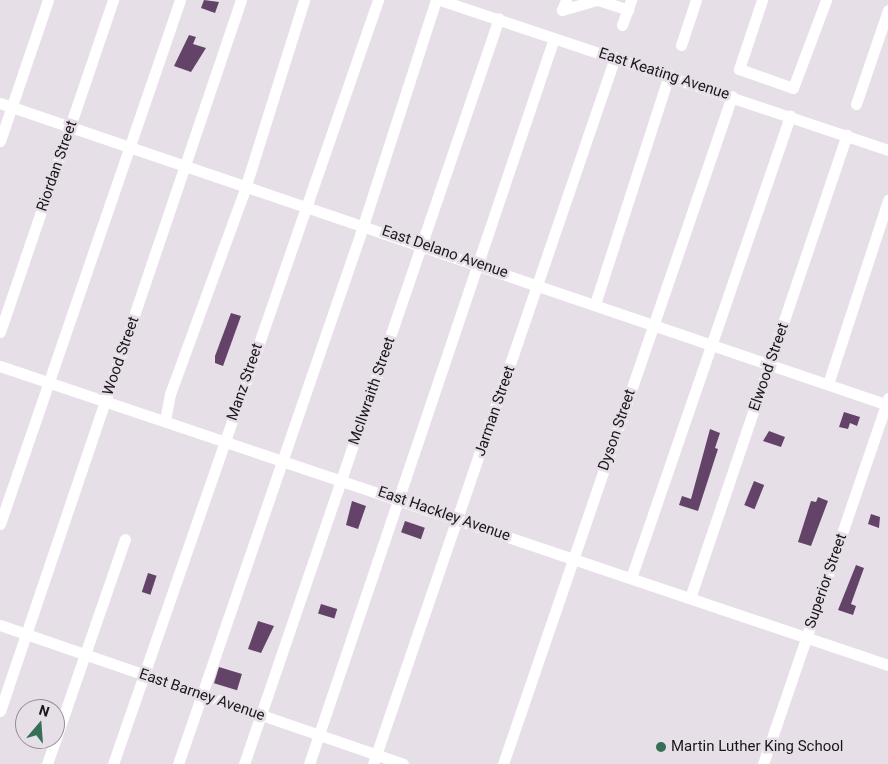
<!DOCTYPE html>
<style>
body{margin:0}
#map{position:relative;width:888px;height:764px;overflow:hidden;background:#e6dfe7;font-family:Roboto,sans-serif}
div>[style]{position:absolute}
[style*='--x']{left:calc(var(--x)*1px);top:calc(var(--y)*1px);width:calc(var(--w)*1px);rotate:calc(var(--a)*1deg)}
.building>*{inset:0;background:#644369;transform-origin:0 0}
.minor>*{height:11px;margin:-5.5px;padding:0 5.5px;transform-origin:5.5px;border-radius:5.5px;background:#fff}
.dots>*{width:14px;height:14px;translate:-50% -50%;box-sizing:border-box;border:2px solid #e6dfe7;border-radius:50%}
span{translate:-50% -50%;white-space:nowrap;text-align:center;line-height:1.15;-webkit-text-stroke:5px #e6dfe7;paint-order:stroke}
.street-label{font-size:15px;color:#181619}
.poi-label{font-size:15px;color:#181619}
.left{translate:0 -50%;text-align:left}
.north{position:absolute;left:15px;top:699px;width:50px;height:50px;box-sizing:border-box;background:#e6dfe7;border:1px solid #948f95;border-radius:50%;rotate:18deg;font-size:14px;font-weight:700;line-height:20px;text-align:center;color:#181619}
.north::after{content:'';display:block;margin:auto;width:18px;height:22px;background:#356f58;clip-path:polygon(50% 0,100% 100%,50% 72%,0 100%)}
</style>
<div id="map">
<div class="building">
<div style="clip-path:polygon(204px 0,219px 2px,215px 13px,201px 8px)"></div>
<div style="clip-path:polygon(189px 35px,196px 37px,193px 44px,206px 48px,191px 72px,174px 66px)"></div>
<div style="clip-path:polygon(231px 313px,241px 316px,223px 366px,215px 363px,215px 356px)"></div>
<div style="clip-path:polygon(844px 412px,860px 417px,857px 426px,850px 423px,848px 429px,839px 427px)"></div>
<div style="clip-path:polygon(710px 429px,720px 433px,715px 448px,718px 449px,698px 511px,679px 505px,682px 496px,691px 499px)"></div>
<div style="clip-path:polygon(769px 431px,785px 437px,781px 447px,763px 441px)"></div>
<div style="left:754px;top:481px;width:11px;height:26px;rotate:22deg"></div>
<div style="clip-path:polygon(818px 497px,828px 501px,811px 546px,798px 542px,811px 501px,816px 502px)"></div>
<div style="clip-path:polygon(352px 501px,366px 506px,358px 529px,346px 525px)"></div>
<div style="clip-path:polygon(871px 514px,880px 517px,879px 528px,868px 524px)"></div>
<div style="left:405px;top:521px;width:21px;height:12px;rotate:19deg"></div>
<div style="clip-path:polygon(856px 565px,864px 568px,851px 604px,856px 606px,853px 615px,838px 610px)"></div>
<div style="left:148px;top:573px;width:9px;height:20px;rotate:18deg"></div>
<div style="left:321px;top:604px;width:17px;height:10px;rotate:17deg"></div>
<div style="clip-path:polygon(258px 621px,274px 626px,261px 653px,248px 649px)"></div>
<div style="left:219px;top:667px;width:24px;height:17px;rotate:17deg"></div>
</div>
<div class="minor">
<div style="--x:440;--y:0;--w:472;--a:18.5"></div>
<div style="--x:566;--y:0;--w:11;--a:112"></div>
<div style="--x:562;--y:10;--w:37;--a:-16"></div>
<div style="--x:598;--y:0;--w:32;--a:18"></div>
<div style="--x:762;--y:0;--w:73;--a:108.4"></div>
<div style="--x:739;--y:69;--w:57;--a:19.4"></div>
<div style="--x:793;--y:88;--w:94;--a:-69.4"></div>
<div style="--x:622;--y:25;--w:27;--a:-70"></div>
<div style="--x:681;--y:45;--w:47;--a:-71.6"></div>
<div style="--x:0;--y:103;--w:938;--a:18.78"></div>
<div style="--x:856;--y:104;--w:99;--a:-71.2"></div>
<div style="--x:0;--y:141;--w:149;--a:-71.2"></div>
<div style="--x:595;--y:304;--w:241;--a:-72.1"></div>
<div style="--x:0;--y:332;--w:351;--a:-71.2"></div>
<div style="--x:0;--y:366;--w:937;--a:18.61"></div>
<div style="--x:828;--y:384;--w:194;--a:-71.9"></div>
<div style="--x:165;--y:420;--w:26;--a:-79"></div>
<div style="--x:170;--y:394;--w:212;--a:-69.9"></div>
<div style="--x:243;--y:195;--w:204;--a:-72.6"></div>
<div style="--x:0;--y:524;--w:554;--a:-71.04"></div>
<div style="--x:631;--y:578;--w:489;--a:-71"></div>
<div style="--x:690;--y:598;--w:489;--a:-71.3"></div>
<div style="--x:0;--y:625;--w:426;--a:19"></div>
<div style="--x:0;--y:711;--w:751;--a:-71.28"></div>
<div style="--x:47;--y:764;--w:238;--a:-70.9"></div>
<div style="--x:113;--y:764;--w:809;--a:-70.87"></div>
<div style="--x:178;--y:764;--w:559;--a:-71.01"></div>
<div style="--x:360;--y:235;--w:247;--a:-72.1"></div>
<div style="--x:244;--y:764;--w:788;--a:-71.13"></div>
<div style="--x:309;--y:764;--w:766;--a:-71.35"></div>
<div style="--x:373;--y:764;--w:747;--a:-71.1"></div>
<div style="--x:503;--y:764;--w:706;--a:-71.08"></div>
<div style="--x:763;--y:764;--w:387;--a:-71.1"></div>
</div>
<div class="dots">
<div style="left:661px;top:747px;background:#356f58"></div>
</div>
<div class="street-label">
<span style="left:664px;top:74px;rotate:18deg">East Keating Avenue</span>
<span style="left:57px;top:166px;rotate:-71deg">Riordan Street</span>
<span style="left:445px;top:252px;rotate:19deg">East Delano Avenue</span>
<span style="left:121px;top:356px;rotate:-71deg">Wood Street</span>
<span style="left:769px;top:367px;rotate:-71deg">Elwood Street</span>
<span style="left:245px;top:382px;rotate:-71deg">Manz Street</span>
<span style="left:372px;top:391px;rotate:-71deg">McIlwraith Street</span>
<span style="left:495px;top:411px;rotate:-71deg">Jarman Street</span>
<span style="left:617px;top:430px;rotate:-71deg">Dyson Street</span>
<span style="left:444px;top:514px;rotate:19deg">East Hackley Avenue</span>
<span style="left:826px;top:581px;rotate:-71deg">Superior Street</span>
<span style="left:202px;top:695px;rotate:19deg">East Barney Avenue</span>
</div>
<div class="poi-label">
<span class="left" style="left:671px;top:747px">Martin Luther King School</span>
</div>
<div class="north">N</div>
</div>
